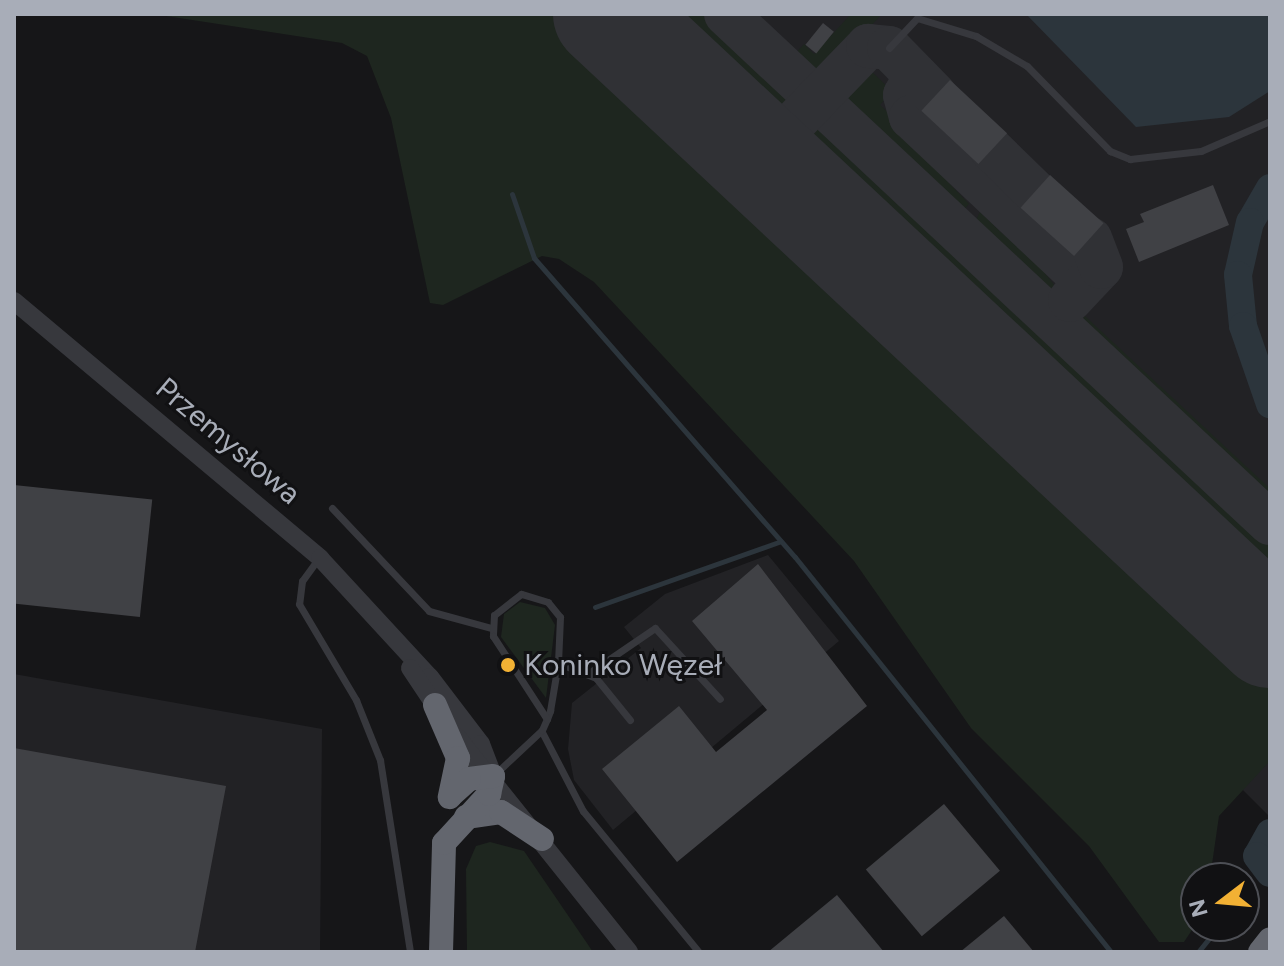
<!DOCTYPE html>
<meta charset="utf-8">
<style>
body{margin:0}
#map{position:relative;width:1284px;height:966px;overflow:hidden;background:#161618;font-family:Figtree,sans-serif}
div>[style]{position:absolute}
[style*='--x']{left:calc(var(--x)*1px);top:calc(var(--y)*1px);width:calc(var(--w)*1px);rotate:calc(var(--a)*1deg)}
.built>*{inset:0;background:#222225}
.green>*{inset:0;background:#1e261f;transform-origin:0 0}
.water>*{inset:0;background:#2c353c}
.stream>*{height:5px;margin:-2.5px;padding:0 2.5px;transform-origin:2.5px;border-radius:2.5px;background:#2c353c}
.river>*{height:28px;margin:-14px;padding:0 14px;transform-origin:14px;border-radius:14px;background:#2c353c}
.taxiway>*{height:44px;margin:-22px;padding:0 22px;transform-origin:22px;border-radius:22px;background:#303135}
.runway>*{height:108px;margin:-54px;padding:0 54px;transform-origin:54px;border-radius:54px;background:#303135}
.building>*{inset:0;background:#404145;transform-origin:0 0}
.service>*{height:7px;margin:-3.5px;padding:0 3.5px;transform-origin:3.5px;border-radius:3.5px;background:#37383d}
.tertiary>*{height:18px;margin:-9px;padding:0 9px;transform-origin:9px;border-radius:9px;background:#37383d}
.motorway>*{height:24px;margin:-12px;padding:0 12px;transform-origin:12px;border-radius:12px;background:#63666e}
.dots>*{width:22px;height:22px;translate:-50% -50%;box-sizing:border-box;border:4px solid #111113;border-radius:50%}
span{translate:-50% -50%;white-space:nowrap;text-align:center;line-height:1.15;-webkit-text-stroke:6px #111113;paint-order:stroke}
.street-label{font-size:30px;color:#a8adb8}
.poi-label{font-size:30px;color:#a8adb8}
.left{translate:0 -50%;text-align:left}
.frame{position:absolute;inset:0;border:16px solid #a8adb8;pointer-events:none}
.north{position:absolute;left:1180px;top:862px;width:80px;height:80px;box-sizing:border-box;background:#111113;border:2px solid #4d4f55;border-radius:50%;rotate:254deg;font-size:22px;font-weight:700;line-height:32px;text-align:center;color:#a8adb8}
.north::after{content:'';display:block;margin:auto;width:28px;height:36px;background:#f2b134;clip-path:polygon(50% 0,100% 100%,50% 72%,0 100%)}
</style>
<div id="map">
<div class="built">
<div style="clip-path:polygon(412px 14px,1270px 14px,1270px 817px,1243px 790px)"></div>
<div style="clip-path:polygon(768px 555px,839px 641px,613px 830px,574px 780px,568px 749px,572px 703px,641px 648px,624px 627px,665px 594px)"></div>
<div style="clip-path:polygon(14px 674px,322px 729px,320px 952px,14px 952px)"></div>
</div>
<div class="green">
<div style="clip-path:polygon(153px 14px,572px 14px,1270px 669px,1270px 761px,1219px 816px,1210px 878px,1196px 878px,1196px 924px,1184px 942px,1159px 942px,1089px 846px,971px 728px,854px 561px,594px 282px,559px 259px,542px 256px,443px 305px,430px 303px,391px 118px,367px 56px,342px 43px)"></div>
<div style="clip-path:polygon(637px 14px,712px 14px,797px 94px,797px 105px,775px 128px,760px 130px)"></div>
<div style="clip-path:polygon(851px 14px,882px 14px,830px 70px,825px 66px,820px 80px,810px 80px,795px 65px,794px 55px,804px 44px,814px 54px)"></div>
<div style="clip-path:polygon(857px 68px,868px 68px,892px 91px,880px 105px,954px 172px,947px 181px,969px 204px,962px 212px,952px 213px,834px 103px,834px 93px)"></div>
<div style="clip-path:polygon(812px 117px,821px 117px,1270px 537px,1270px 606px,790px 156px,789px 141px)"></div>
<div style="clip-path:polygon(980px 212px,1004px 235px,1012px 228px,1066px 279px,1060px 283px,1032px 257px,1055px 286px,1039px 296px,970px 231px)"></div>
<div style="left:1085px;top:316px;width:253px;height:18px;rotate:43deg"></div>
<div style="clip-path:polygon(520px 602px,545px 608px,555px 625px,546px 698px,501px 637px,504px 614px)"></div>
<div style="clip-path:polygon(490px 842px,524px 851px,593px 952px,467px 952px,466px 869px,476px 846px)"></div>
</div>
<div class="water">
<div style="clip-path:polygon(1026px 14px,1270px 14px,1270px 91px,1229px 117px,1136px 127px)"></div>
</div>
<div class="stream">
<div style="--x:512;--y:194;--w:68;--a:71"></div>
<div style="--x:534;--y:258;--w:397;--a:48.9"></div>
<div style="--x:795;--y:557;--w:506;--a:51.34"></div>
<div style="--x:595;--y:607;--w:197;--a:-19.5"></div>
<div style="--x:1198;--y:952;--w:33;--a:-51"></div>
</div>
<div class="river">
<div style="--x:1270;--y:188;--w:39;--a:120"></div>
<div style="--x:1250;--y:222;--w:54;--a:102.8"></div>
<div style="--x:1238;--y:275;--w:51;--a:84.4"></div>
<div style="--x:1243;--y:326;--w:83;--a:70.9"></div>
<div style="--x:1270;--y:833;--w:26;--a:119"></div>
<div style="--x:1257;--y:856;--w:21;--a:53"></div>
</div>
<div class="taxiway">
<div style="--x:726;--y:14;--w:745;--a:43.1"></div>
<div style="--x:916;--y:76;--w:22;--a:120"></div>
<div style="--x:905;--y:95;--w:23;--a:75"></div>
<div style="--x:911;--y:117;--w:241;--a:43.3"></div>
<div style="--x:991;--y:149;--w:62;--a:44.3"></div>
<div style="--x:760;--y:158;--w:156;--a:-46"></div>
<div style="--x:868;--y:46;--w:21;--a:5"></div>
<div style="--x:889;--y:48;--w:66;--a:45.6"></div>
<div style="--x:1070;--y:300;--w:45;--a:-46.8"></div>
<div style="--x:1101;--y:267;--w:30;--a:-111"></div>
</div>
<div class="runway">
<div style="--x:607;--y:14;--w:908;--a:43.08"></div>
</div>
<div class="building">
<div style="left:823px;top:23px;width:14px;height:28px;rotate:39deg"></div>
<div style="left:950px;top:80px;width:78px;height:42px;rotate:43deg"></div>
<div style="left:1050px;top:175px;width:72px;height:44px;rotate:42deg"></div>
<div style="clip-path:polygon(1213px 185px,1229px 225px,1139px 262px,1126px 229px,1144px 222px,1140px 214px)"></div>
<div style="left:14px;top:485px;width:139px;height:118px;rotate:6deg"></div>
<div style="clip-path:polygon(758px 564px,867px 706px,677px 862px,602px 769px,679px 706px,716px 752px,767px 710px,692px 621px)"></div>
<div style="clip-path:polygon(14px 748px,226px 786px,195px 952px,14px 952px)"></div>
<div style="left:944px;top:804px;width:87px;height:102px;rotate:50deg"></div>
<div style="clip-path:polygon(837px 895px,884px 952px,768px 952px)"></div>
<div style="clip-path:polygon(1004px 916px,1034px 952px,960px 952px)"></div>
</div>
<div class="service">
<div style="--x:889;--y:48;--w:41;--a:-47"></div>
<div style="--x:917;--y:18;--w:62;--a:17"></div>
<div style="--x:976;--y:36;--w:59;--a:30.5"></div>
<div style="--x:1027;--y:66;--w:119;--a:45.7"></div>
<div style="--x:1110;--y:151;--w:22;--a:22"></div>
<div style="--x:1130;--y:159;--w:71;--a:-6.4"></div>
<div style="--x:1201;--y:151;--w:75;--a:-23.5"></div>
<div style="--x:332;--y:508;--w:141;--a:46.7"></div>
<div style="--x:429;--y:611;--w:64;--a:15.3"></div>
<div style="--x:318;--y:559;--w:27;--a:126"></div>
<div style="--x:302;--y:581;--w:23;--a:97"></div>
<div style="--x:299;--y:604;--w:112;--a:59.3"></div>
<div style="--x:356;--y:700;--w:65;--a:68.2"></div>
<div style="--x:380;--y:760;--w:194;--a:81.1"></div>
<div style="--x:558;--y:663;--w:41;--a:21.5"></div>
<div style="--x:596;--y:678;--w:54;--a:51"></div>
<div style="--x:589;--y:673;--w:80;--a:-34.3"></div>
<div style="--x:655;--y:628;--w:96;--a:47.5"></div>
<div style="--x:542;--y:732;--w:89;--a:62.6"></div>
<div style="--x:583;--y:811;--w:183;--a:50.6"></div>
<div style="--x:495;--y:774;--w:64;--a:-43.1"></div>
<div style="--x:542;--y:730;--w:12;--a:-66"></div>
<div style="--x:547;--y:719;--w:9;--a:-69"></div>
<div style="--x:550;--y:711;--w:49;--a:-80.5"></div>
<div style="--x:558;--y:663;--w:46;--a:-87.5"></div>
<div style="--x:560;--y:617;--w:19;--a:-129"></div>
<div style="--x:548;--y:602;--w:28;--a:-163"></div>
<div style="--x:521;--y:594;--w:34;--a:142"></div>
<div style="--x:494;--y:615;--w:21;--a:93"></div>
<div style="--x:493;--y:636;--w:99;--a:57"></div>
</div>
<div class="tertiary">
<div style="--x:14;--y:301;--w:400;--a:40"></div>
<div style="--x:320;--y:558;--w:162;--a:47.3"></div>
<div style="--x:430;--y:677;--w:84;--a:52.7"></div>
<div style="--x:481;--y:744;--w:34;--a:69"></div>
<div style="--x:410;--y:668;--w:58;--a:56.3"></div>
<div style="--x:457;--y:737;--w:275;--a:51.3"></div>
</div>
<div class="motorway">
<div style="--x:435;--y:705;--w:58;--a:66.5"></div>
<div style="--x:458;--y:758;--w:40;--a:102"></div>
<div style="--x:466;--y:817;--w:35;--a:-8"></div>
<div style="--x:501;--y:812;--w:49;--a:33.4"></div>
<div style="--x:441;--y:952;--w:109;--a:-88.4"></div>
<div style="--x:444;--y:843;--w:67;--a:-47.4"></div>
<div style="--x:489;--y:794;--w:18;--a:-77"></div>
<div style="--x:493;--y:776;--w:24;--a:173"></div>
<div style="--x:469;--y:779;--w:24;--a:138"></div>
<div style="--x:1260;--y:952;--w:16;--a:-52"></div>
</div>
<div class="dots">
<div style="left:508px;top:665px;background:#f2b134"></div>
</div>
<div class="street-label">
<span style="left:228px;top:441px;rotate:40deg">Przemysłowa</span>
</div>
<div class="poi-label">
<span class="left" style="left:524px;top:665px">Koninko Węzeł</span>
</div>
<div class="frame"></div>
<div class="north">N</div>
</div>
